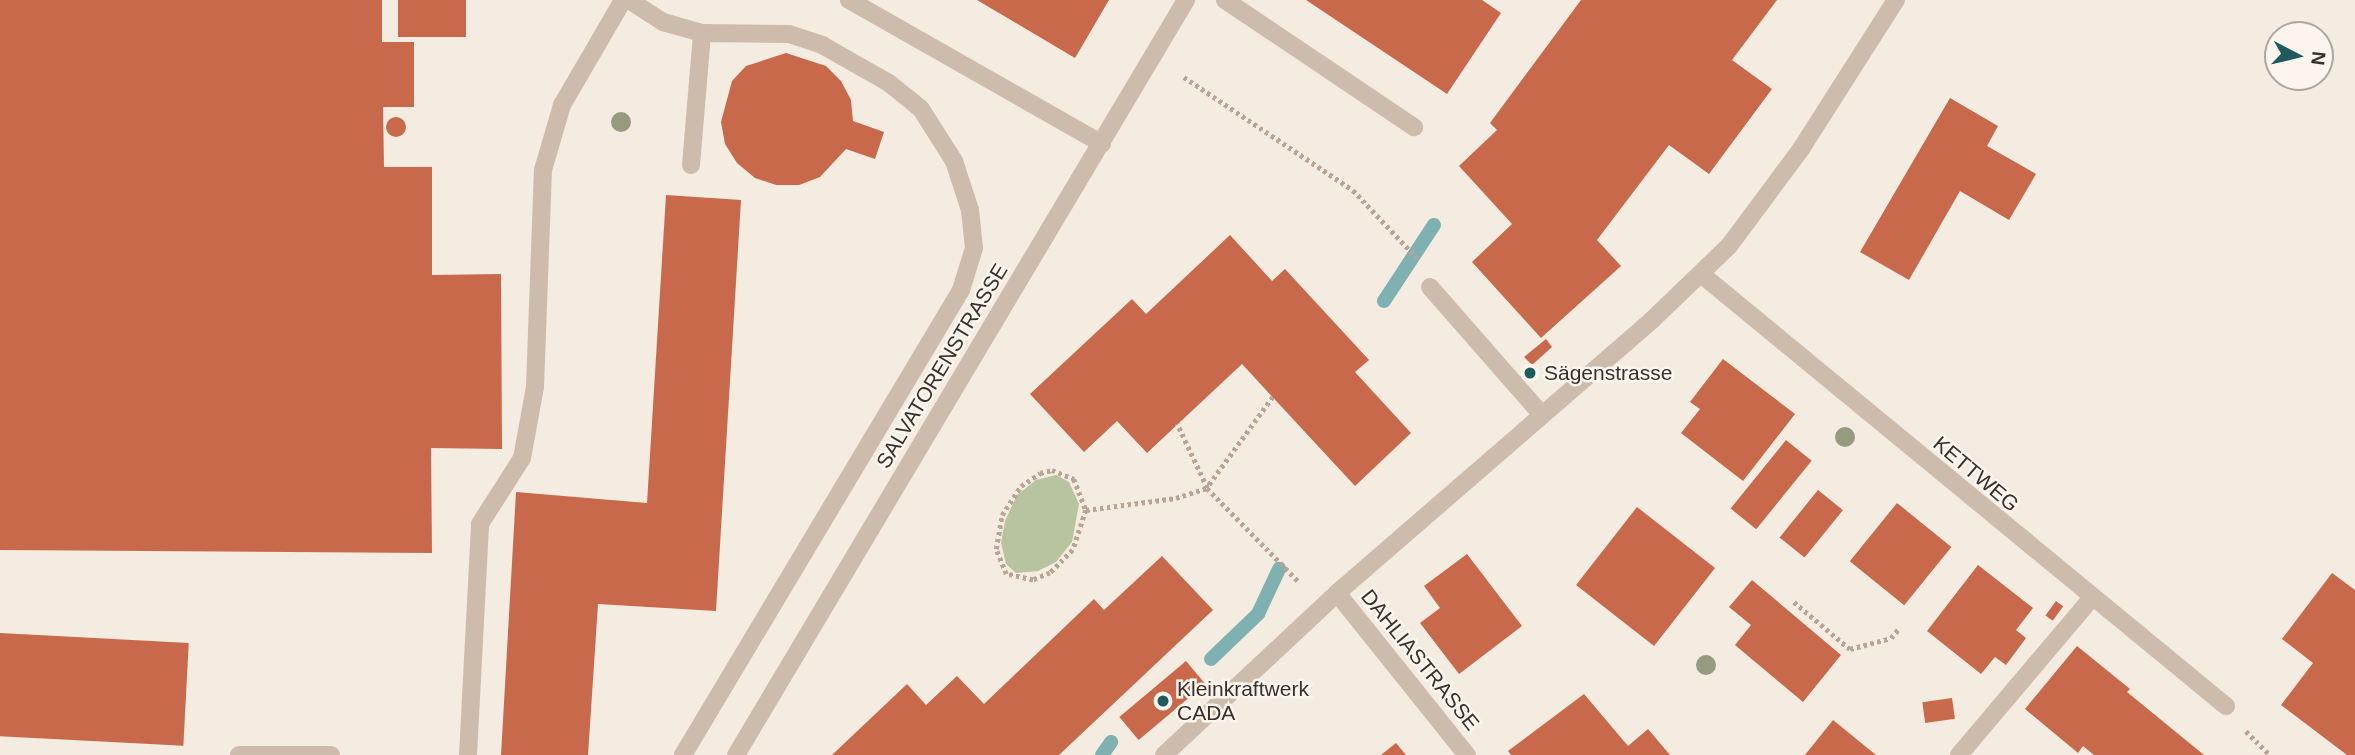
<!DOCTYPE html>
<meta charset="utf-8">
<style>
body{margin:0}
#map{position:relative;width:2355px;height:755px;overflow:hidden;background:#f4ebe1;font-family:Arial,sans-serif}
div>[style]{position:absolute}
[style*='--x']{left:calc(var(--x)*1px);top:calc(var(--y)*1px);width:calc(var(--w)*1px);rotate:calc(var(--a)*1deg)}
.green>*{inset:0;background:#b8c4a0}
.stream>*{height:14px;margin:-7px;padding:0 7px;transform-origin:7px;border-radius:7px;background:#7fb0b2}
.building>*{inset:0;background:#c8694b;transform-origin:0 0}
.round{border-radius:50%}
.path>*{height:4.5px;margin-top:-2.25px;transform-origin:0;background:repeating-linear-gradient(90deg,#b9a596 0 3.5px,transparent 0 7px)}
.minor>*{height:18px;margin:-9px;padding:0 9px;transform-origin:9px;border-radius:9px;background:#cdbbac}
.trees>*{width:20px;height:20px;margin:-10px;border-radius:50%;background:#969b7f}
.dots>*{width:19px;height:19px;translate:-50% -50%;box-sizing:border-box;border:4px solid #fbf5ee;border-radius:50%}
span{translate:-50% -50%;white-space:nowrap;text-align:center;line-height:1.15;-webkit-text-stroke:5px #fbf5ee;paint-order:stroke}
.street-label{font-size:21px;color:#3b302b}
.poi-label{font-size:21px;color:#3b302b}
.left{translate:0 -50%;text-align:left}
.north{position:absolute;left:2264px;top:21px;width:70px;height:70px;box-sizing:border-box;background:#fbf5ee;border:2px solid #aea6a0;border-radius:50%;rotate:97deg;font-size:19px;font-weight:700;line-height:28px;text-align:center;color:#3b302b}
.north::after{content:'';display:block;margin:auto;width:24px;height:32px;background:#1f5a5e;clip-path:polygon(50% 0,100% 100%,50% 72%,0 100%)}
</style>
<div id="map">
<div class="green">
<div style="clip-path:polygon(1056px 475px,1069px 482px,1079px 504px,1072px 542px,1056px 562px,1038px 571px,1016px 573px,1006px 564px,1001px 543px,1005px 521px,1017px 495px,1036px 480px)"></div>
</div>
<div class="stream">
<div style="--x:1384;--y:301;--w:91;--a:-56.7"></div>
<div style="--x:1211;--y:659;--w:65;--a:-43.8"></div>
<div style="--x:1258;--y:614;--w:50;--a:-65"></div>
<div style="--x:1102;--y:755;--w:16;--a:-55"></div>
</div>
<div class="building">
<div style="clip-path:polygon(0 0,382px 0,382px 42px,414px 42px,414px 107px,383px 107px,384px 167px,432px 167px,432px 275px,501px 274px,502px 449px,431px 448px,432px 553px,0 550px)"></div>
<div style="left:398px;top:0;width:68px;height:37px"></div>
<div style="clip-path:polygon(977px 0,1109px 0,1075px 58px)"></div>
<div style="clip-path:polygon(1306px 0,1482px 0,1501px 13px,1447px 94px)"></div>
<div style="clip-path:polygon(1581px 0,1777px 0,1732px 60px,1772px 89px,1709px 174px,1669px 145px,1597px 240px,1621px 266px,1541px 338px,1472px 262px,1512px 224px,1459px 166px,1497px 130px,1490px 123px)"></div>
<div style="clip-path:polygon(786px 53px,826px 66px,841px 81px,851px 100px,853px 121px,884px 132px,875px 159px,846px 149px,820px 177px,799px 185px,776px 185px,755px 178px,737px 163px,725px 144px,721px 122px,732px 81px,746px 66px)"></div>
<div style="clip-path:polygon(1950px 98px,1998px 126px,1987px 146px,2036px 174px,2009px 220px,1960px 191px,1909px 280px,1860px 252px)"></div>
<div class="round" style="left:386px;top:117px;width:20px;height:20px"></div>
<div style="clip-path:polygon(666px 195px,741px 200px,716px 611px,598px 604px,588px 755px,501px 755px,516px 492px,647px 503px)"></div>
<div style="clip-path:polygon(1230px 235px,1272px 281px,1285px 269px,1369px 360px,1355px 372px,1411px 433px,1355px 486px,1242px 364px,1147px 453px,1117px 421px,1084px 452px,1030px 394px,1132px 299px,1146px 314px)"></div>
<div style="clip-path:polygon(1546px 339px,1552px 347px,1532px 365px,1524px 357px)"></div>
<div style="clip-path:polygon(1723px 359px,1795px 414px,1743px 481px,1681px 433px,1700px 409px,1690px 402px)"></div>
<div style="left:1786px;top:440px;width:33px;height:88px;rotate:39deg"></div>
<div style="left:1818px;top:490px;width:32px;height:61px;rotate:39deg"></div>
<div style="left:1897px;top:503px;width:70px;height:75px;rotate:39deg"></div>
<div style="left:1637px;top:507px;width:99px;height:99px;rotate:38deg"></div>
<div style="clip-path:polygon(1467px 554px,1522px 626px,1459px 674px,1420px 623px,1440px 608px,1424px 586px)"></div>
<div style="clip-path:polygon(1162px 556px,1213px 610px,1059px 755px,832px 755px,907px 684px,926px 705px,957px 676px,984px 704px,1094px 599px,1104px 610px)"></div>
<div style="clip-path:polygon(1978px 565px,2033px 608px,2016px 630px,2026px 638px,2006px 665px,1995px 657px,1981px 674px,1927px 631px)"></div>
<div style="clip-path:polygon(2332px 573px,2355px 590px,2355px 755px,2347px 755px,2281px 705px,2313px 663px,2282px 639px)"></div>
<div style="clip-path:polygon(1752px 580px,1841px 655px,1803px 702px,1735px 645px,1751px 625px,1729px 607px)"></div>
<div style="left:2056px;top:601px;width:9px;height:18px;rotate:36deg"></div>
<div style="left:0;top:633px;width:189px;height:103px;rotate:3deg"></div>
<div style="clip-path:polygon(2077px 646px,2130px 689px,2127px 692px,2204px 755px,2094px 755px,2083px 746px,2078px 753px,2025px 709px)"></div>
<div style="left:1186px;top:661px;width:30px;height:87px;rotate:50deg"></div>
<div style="clip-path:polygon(1584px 694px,1628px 746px,1648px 729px,1670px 755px,1511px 755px,1508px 751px)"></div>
<div style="left:1952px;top:698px;width:21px;height:30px;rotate:82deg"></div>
<div style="clip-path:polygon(1833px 720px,1876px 755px,1805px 755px)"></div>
<div style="clip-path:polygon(1396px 743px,1406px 755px,1381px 755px)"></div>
</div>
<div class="path">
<div style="--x:1184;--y:77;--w:203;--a:33.8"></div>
<div style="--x:1353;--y:190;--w:93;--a:46.7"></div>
<div style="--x:1273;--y:397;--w:112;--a:126"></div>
<div style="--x:1207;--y:488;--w:133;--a:45.6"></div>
<div style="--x:1086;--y:510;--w:42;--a:108"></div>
<div style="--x:1073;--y:550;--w:33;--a:135"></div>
<div style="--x:1050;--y:573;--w:18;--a:158"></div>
<div style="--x:1033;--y:580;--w:28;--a:-167"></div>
<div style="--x:1006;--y:574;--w:27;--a:-112"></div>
<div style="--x:996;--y:549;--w:35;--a:-80"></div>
<div style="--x:1002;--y:515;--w:35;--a:-57"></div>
<div style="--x:1021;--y:486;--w:23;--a:-34"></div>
<div style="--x:1040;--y:473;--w:12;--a:-14"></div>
<div style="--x:1052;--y:470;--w:24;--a:22"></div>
<div style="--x:1074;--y:479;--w:33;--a:69"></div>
<div style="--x:1086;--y:510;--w:91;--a:-7.6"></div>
<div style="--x:1176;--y:498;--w:33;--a:-18"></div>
<div style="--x:1207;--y:488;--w:71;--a:-115.1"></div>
<div style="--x:1794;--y:602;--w:73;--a:40"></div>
<div style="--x:1850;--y:649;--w:42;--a:-15"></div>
<div style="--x:1891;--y:638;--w:13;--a:-51"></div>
<div style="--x:2246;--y:731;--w:34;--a:45"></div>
</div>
<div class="minor">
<div style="--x:629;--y:0;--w:40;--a:32.9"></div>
<div style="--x:663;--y:22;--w:41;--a:15.8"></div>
<div style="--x:702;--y:33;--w:87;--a:0.7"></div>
<div style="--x:789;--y:34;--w:35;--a:18"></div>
<div style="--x:822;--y:45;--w:77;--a:29.6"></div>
<div style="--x:889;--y:83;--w:41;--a:39.1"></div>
<div style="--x:921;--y:109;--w:62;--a:57.6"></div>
<div style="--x:954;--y:161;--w:52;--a:71.9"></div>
<div style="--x:970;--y:210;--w:38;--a:84"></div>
<div style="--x:974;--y:248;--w:44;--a:107.2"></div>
<div style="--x:961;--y:290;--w:542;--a:120.87"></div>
<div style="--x:849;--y:0;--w:291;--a:29.6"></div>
<div style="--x:1225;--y:0;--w:228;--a:33.9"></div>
<div style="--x:691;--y:165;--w:132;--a:-85.2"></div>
<div style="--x:1701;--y:274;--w:680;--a:39.45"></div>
<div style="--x:1430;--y:287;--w:170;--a:48.8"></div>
<div style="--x:1337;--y:593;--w:208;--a:51.3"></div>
<div style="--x:239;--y:755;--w:92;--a:0"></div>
<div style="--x:468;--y:755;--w:231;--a:-87"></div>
<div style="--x:480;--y:524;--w:78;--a:-57.5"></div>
<div style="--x:522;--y:458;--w:72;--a:-79.6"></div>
<div style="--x:535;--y:387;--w:217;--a:-87.9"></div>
<div style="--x:543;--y:170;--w:68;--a:-73.7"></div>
<div style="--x:562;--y:105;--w:121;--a:-59.8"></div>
<div style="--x:736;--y:755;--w:879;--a:-59.2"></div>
<div style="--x:1164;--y:755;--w:237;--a:-43.1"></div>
<div style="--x:1337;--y:593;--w:417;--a:-40.9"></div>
<div style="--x:1652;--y:320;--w:107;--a:-43.9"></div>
<div style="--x:1729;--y:246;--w:121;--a:-53.4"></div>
<div style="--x:1801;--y:149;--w:177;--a:-57.5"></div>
<div style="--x:1959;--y:755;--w:204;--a:-49.8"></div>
</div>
<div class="trees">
<div style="left:621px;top:122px"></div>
<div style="left:1845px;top:437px"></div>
<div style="left:1706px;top:665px"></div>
</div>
<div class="dots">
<div style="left:1530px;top:373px;background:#1f5a5e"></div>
<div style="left:1163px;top:701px;background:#1f5a5e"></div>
</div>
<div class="street-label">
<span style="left:942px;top:366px;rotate:-59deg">SALVATORENSTRASSE</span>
<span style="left:1976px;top:474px;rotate:40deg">KETTWEG</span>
<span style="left:1420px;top:660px;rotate:51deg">DAHLIASTRASSE</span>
</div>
<div class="poi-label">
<span class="left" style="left:1544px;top:373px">Sägenstrasse</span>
<span class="left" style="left:1177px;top:701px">Kleinkraftwerk<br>CADA</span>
</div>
<div class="north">N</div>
</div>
